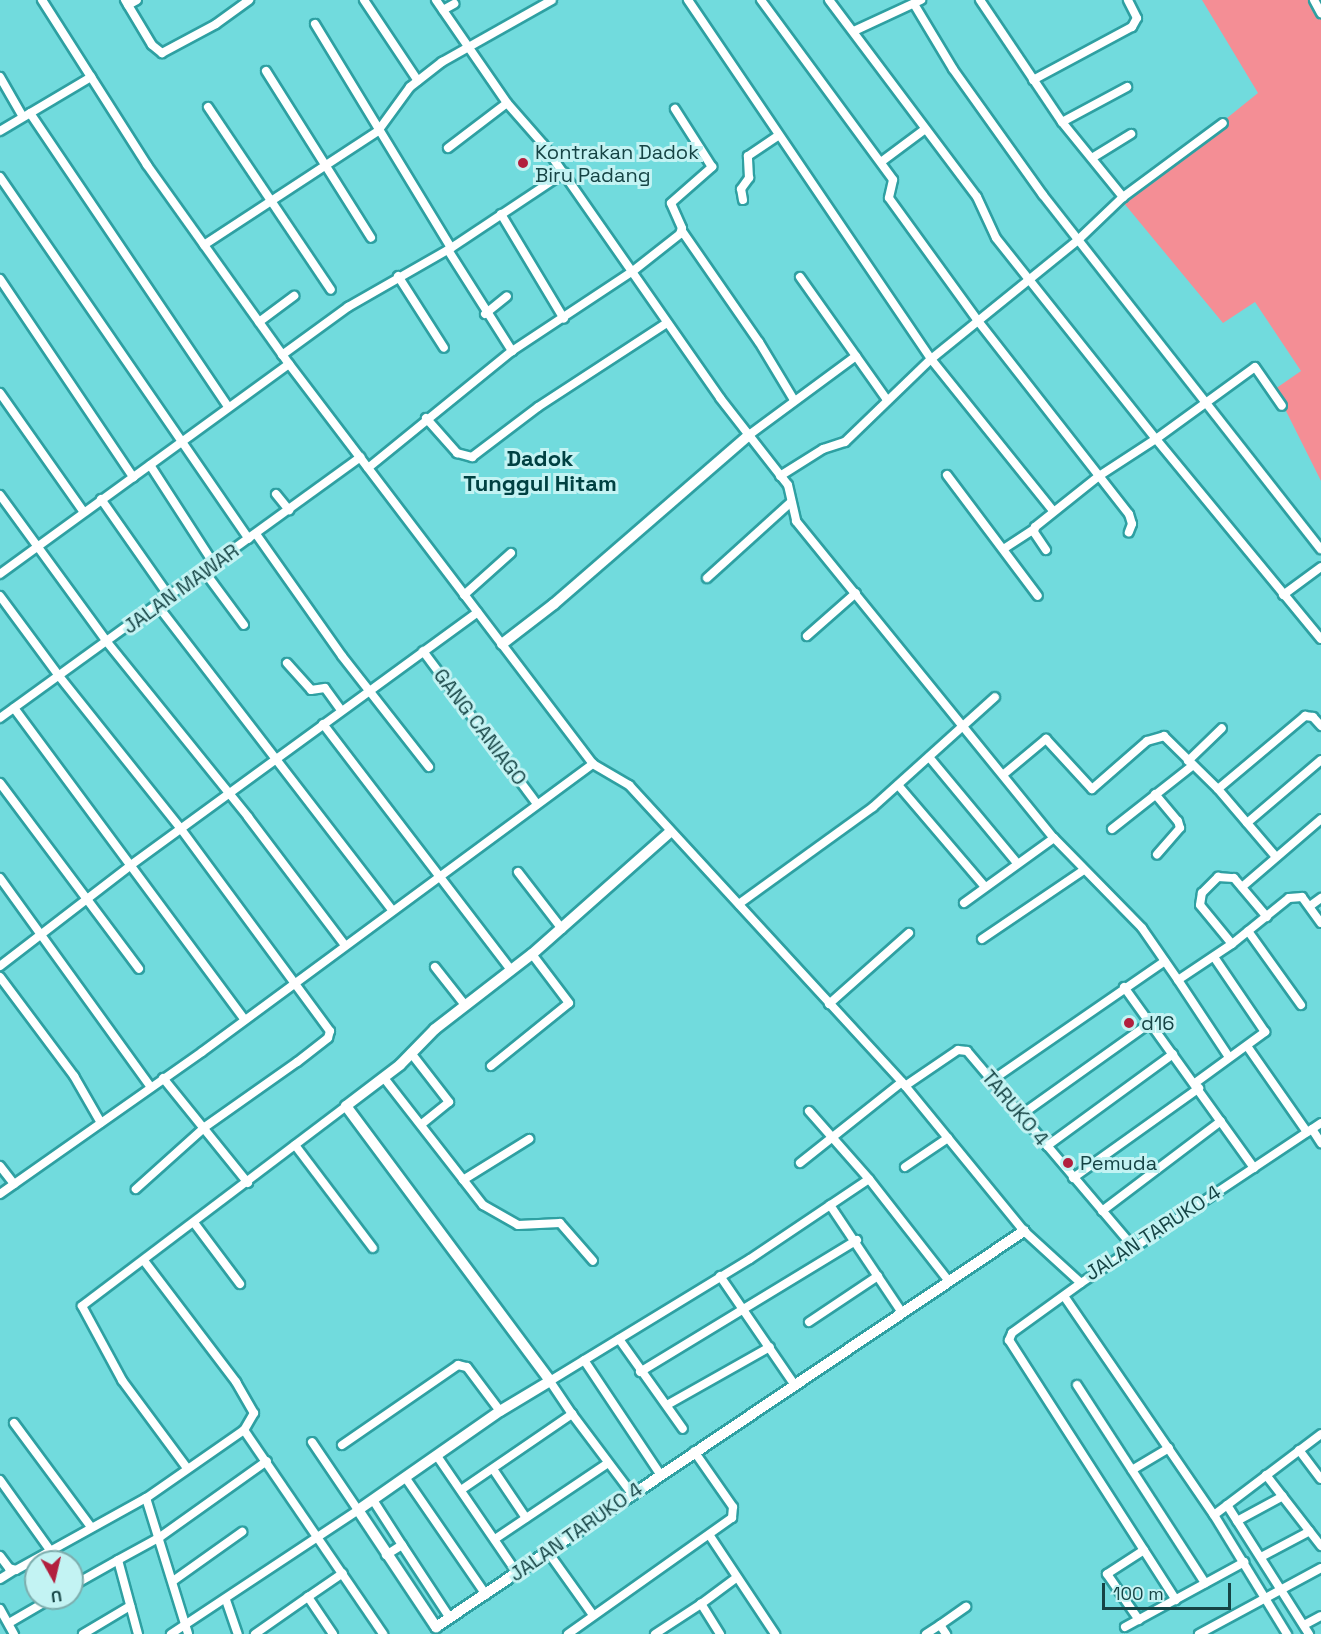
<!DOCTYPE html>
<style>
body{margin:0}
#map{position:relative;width:1321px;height:1634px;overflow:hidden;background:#71dbdd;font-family:"Space Grotesk",sans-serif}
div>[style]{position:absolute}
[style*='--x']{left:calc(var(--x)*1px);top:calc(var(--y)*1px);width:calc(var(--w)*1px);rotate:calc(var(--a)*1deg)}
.green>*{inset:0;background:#f48e95}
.roads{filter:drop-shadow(2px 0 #2ea0a2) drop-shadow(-2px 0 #2ea0a2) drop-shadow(0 2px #2ea0a2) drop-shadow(0 -2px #2ea0a2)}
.street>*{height:8px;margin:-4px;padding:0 4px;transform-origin:4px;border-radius:4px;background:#fff}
.secondary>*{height:10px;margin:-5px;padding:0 5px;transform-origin:5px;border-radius:5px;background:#fff}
.dots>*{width:16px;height:16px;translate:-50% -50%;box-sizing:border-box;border:3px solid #c3f3f3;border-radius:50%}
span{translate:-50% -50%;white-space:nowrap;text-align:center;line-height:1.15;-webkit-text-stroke:6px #c3f3f3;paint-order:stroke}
.poi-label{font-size:20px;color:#154344}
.left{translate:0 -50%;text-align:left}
.street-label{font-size:20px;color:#154344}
.quarter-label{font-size:22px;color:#004142;font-weight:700}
.north{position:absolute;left:24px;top:1550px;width:60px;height:60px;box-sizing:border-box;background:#c3f3f3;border:2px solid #7dadad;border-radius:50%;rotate:172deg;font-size:16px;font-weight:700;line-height:24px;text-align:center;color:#154344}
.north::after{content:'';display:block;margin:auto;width:21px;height:27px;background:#b21f3e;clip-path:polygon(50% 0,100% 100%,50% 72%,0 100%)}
.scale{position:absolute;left:1102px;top:1583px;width:129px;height:27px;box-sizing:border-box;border:3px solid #154344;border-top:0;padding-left:8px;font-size:18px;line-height:21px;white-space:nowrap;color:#154344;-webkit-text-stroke:4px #c3f3f3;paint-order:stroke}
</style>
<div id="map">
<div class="green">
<div style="clip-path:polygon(1202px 0,1314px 0,1321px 13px,1321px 481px,1275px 389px,1301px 371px,1255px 302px,1223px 323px,1123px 202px,1258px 93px)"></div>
</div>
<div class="roads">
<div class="street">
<div style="--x:42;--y:0;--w:196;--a:57.5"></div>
<div style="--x:147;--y:165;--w:244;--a:54.5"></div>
<div style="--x:289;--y:364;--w:502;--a:52.77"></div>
<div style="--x:593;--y:764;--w:42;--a:30.3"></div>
<div style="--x:629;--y:785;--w:403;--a:47.4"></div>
<div style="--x:902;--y:1082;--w:193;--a:50.7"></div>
<div style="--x:1024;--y:1231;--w:77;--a:42.4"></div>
<div style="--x:1081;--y:1283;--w:288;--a:-33.7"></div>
<div style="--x:125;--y:0;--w:52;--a:59"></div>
<div style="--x:152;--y:45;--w:13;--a:39"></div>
<div style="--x:162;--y:53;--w:61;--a:-28.2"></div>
<div style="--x:216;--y:24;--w:41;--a:-36"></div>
<div style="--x:364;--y:0;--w:97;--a:56.3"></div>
<div style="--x:436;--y:0;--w:125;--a:55.4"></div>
<div style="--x:507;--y:103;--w:55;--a:48.7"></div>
<div style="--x:543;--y:144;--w:310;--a:55.1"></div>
<div style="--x:720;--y:398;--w:110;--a:52"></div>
<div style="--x:788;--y:485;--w:37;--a:77"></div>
<div style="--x:796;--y:521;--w:409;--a:50.9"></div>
<div style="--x:1054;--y:838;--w:126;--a:45.6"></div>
<div style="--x:1142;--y:928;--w:63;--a:55.3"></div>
<div style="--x:1178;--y:980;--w:65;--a:-33.7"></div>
<div style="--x:1232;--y:944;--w:73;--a:-38.9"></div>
<div style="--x:1289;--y:898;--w:13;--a:-4"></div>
<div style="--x:1302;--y:897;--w:32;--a:54"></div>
<div style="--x:688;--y:0;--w:434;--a:55.9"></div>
<div style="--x:931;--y:359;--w:195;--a:51.2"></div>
<div style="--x:761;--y:0;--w:223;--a:53.7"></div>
<div style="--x:893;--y:180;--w:18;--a:103"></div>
<div style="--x:889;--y:198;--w:152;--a:54.1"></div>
<div style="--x:978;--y:321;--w:245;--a:52"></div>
<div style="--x:1129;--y:514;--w:10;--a:73"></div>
<div style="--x:1132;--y:524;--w:9;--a:111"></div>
<div style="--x:829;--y:0;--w:246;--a:53.1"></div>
<div style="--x:977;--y:197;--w:45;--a:65.1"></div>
<div style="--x:996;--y:238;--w:257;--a:51.5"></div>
<div style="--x:1156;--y:439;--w:122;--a:-36"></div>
<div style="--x:1255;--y:367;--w:47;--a:55.3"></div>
<div style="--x:980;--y:0;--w:147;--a:56.1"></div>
<div style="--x:1062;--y:122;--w:97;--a:50.9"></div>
<div style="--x:1314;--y:0;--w:15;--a:62"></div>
<div style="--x:914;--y:4;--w:76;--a:59"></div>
<div style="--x:953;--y:69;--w:155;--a:54.5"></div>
<div style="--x:1043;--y:195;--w:450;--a:51.9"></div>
<div style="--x:128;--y:5;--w:10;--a:-29"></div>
<div style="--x:443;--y:10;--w:13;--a:-29"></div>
<div style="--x:315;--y:24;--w:262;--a:58.7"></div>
<div style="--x:854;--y:31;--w:74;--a:-24.8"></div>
<div style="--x:266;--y:71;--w:197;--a:57.8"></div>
<div style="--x:0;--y:77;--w:46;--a:60.1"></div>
<div style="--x:1033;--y:80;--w:112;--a:-28.2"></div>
<div style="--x:1132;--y:27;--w:10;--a:-61"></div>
<div style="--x:1137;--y:18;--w:20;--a:-117"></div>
<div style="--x:208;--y:107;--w:220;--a:56.1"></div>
<div style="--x:30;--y:113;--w:354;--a:56"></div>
<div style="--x:1062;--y:122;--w:74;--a:-28.3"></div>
<div style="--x:0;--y:131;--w:106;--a:-30.7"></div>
<div style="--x:448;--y:148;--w:74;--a:-37.3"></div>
<div style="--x:1092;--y:158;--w:46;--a:-31.6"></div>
<div style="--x:881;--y:162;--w:54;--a:-36.7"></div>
<div style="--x:0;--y:177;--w:439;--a:55.5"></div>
<div style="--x:743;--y:200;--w:11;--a:-100"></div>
<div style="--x:741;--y:189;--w:14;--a:-54"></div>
<div style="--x:749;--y:178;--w:22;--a:-93"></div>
<div style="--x:748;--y:156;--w:36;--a:-34"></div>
<div style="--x:501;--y:214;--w:122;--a:59"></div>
<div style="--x:682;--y:231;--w:135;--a:55.3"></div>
<div style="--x:759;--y:342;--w:68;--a:58.9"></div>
<div style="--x:204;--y:245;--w:208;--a:-33.2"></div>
<div style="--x:378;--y:131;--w:54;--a:-54"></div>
<div style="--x:410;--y:87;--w:41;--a:-38"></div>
<div style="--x:442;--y:62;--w:126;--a:-29.4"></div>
<div style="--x:448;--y:250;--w:120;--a:57.6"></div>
<div style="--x:398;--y:276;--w:85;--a:57.4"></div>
<div style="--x:800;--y:277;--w:151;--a:54.7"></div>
<div style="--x:0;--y:279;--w:239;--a:56.1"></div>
<div style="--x:485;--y:314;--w:28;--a:-39"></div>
<div style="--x:259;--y:322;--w:44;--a:-36.6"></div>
<div style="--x:282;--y:355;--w:82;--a:-36"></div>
<div style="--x:348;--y:307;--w:119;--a:-29.8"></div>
<div style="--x:451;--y:248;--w:136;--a:-33.6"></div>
<div style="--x:0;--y:393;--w:144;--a:54.9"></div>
<div style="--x:426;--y:418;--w:47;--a:48.5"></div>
<div style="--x:457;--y:453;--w:16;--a:15"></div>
<div style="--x:472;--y:457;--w:83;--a:-37.1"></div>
<div style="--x:538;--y:407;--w:154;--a:-33.1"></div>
<div style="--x:749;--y:435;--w:133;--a:-36.4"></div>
<div style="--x:150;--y:465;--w:118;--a:57.1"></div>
<div style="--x:368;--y:468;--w:186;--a:-39.1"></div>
<div style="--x:512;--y:351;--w:145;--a:-33.5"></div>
<div style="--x:633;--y:271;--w:60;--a:-38.2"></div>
<div style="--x:680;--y:234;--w:6;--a:-72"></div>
<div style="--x:682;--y:228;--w:27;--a:-114"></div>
<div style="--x:671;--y:203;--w:55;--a:-41.3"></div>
<div style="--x:712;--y:167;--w:69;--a:-122.5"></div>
<div style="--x:947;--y:475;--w:151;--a:53.1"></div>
<div style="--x:780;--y:476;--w:51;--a:-32.1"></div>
<div style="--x:823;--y:449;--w:23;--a:-18"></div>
<div style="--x:845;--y:442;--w:120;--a:-44"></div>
<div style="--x:931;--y:359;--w:189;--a:-39"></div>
<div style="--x:1078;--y:240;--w:62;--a:-43.7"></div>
<div style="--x:1123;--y:197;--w:124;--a:-36.5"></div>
<div style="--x:276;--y:494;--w:21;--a:51"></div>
<div style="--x:0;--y:495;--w:182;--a:53.9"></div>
<div style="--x:107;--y:642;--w:225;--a:51.1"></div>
<div style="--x:248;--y:817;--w:159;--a:52.9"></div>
<div style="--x:101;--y:499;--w:118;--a:55"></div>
<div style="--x:256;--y:534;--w:149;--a:54.8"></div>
<div style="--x:342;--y:656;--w:141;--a:51.9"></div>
<div style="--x:1005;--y:548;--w:35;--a:-33"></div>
<div style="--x:1046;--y:550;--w:22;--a:-124"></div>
<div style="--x:1034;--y:532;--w:5;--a:-79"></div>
<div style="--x:1035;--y:527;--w:82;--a:-38.6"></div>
<div style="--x:1099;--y:476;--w:68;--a:-33"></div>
<div style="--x:1156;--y:439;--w:259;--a:50.5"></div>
<div style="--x:204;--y:571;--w:67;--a:53.5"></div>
<div style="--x:0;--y:574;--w:357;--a:-36"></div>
<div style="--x:707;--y:578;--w:113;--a:-42.1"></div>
<div style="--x:464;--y:595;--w:63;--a:-41.8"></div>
<div style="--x:1283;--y:595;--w:47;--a:-36.4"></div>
<div style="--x:0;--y:596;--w:99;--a:53.6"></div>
<div style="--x:59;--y:676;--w:196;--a:51.4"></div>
<div style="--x:181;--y:829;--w:251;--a:53.6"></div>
<div style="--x:330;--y:1031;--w:7;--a:106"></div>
<div style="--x:328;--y:1038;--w:39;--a:142"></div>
<div style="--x:297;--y:1062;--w:113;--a:144.8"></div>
<div style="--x:205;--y:1127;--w:93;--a:138.1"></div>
<div style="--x:158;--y:606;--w:384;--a:52.4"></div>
<div style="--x:807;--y:636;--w:65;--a:-41.3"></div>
<div style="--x:423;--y:651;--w:191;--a:53.3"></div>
<div style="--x:287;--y:663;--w:36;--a:48"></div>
<div style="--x:311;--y:690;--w:14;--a:-8"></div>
<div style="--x:325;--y:688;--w:27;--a:54"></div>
<div style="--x:14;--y:708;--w:388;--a:53.5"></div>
<div style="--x:0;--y:718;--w:445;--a:-35.9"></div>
<div style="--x:323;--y:724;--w:310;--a:52.6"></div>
<div style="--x:929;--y:757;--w:138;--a:50.3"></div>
<div style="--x:1188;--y:761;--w:47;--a:-44.1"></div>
<div style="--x:1004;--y:774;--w:55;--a:-39.8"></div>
<div style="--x:1046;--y:739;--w:68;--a:47.4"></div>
<div style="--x:1092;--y:789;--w:73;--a:-41.1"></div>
<div style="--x:1147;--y:741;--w:18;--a:-16"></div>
<div style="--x:1164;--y:736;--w:76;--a:44.5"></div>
<div style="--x:1218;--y:789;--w:89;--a:49.5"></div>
<div style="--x:0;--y:783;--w:232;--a:53.2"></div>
<div style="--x:898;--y:785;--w:134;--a:49.5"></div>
<div style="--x:1218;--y:789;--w:114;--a:-40"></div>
<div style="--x:1305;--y:716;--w:8;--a:7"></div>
<div style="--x:1313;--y:717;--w:12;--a:48"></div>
<div style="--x:1155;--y:794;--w:35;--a:50"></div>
<div style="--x:1178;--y:821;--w:7;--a:74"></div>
<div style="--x:1180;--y:828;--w:35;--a:131"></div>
<div style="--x:1247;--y:823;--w:97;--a:-40.4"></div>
<div style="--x:1112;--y:829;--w:102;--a:-38.2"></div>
<div style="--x:518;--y:872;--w:72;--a:52.3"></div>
<div style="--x:0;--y:878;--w:258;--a:54.2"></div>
<div style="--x:1242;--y:887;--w:104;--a:-40.7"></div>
<div style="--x:964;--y:903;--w:111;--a:-35.8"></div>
<div style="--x:739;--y:904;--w:165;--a:-35.9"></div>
<div style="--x:873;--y:807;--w:164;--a:-42"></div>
<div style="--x:1310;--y:906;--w:14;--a:-36"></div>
<div style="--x:1248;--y:931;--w:91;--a:54.4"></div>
<div style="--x:982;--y:939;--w:123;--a:-34.1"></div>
<div style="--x:1232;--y:944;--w:50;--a:-129.4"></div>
<div style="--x:1200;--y:905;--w:12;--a:-81"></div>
<div style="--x:1202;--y:893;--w:23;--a:-45"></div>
<div style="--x:1218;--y:877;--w:16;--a:4"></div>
<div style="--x:1234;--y:878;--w:51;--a:49.8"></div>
<div style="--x:0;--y:966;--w:165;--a:-37.6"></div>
<div style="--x:131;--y:865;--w:429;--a:-36.1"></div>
<div style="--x:435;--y:967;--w:48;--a:51.7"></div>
<div style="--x:0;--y:977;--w:124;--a:53.2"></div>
<div style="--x:74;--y:1076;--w:54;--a:60.1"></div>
<div style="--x:1178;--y:980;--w:92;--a:56.5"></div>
<div style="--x:1124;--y:987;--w:223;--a:54.3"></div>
<div style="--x:829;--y:1004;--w:107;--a:-41.6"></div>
<div style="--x:1247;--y:1046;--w:105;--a:55.1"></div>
<div style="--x:411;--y:1053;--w:62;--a:52.2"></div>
<div style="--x:449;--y:1102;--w:36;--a:141"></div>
<div style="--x:491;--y:1066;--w:100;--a:-38.9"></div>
<div style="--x:569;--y:1003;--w:61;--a:-127.1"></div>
<div style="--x:163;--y:1078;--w:135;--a:51"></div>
<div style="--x:384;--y:1078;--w:161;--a:52.1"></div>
<div style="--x:483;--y:1205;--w:40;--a:29.7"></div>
<div style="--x:518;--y:1225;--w:42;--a:-2.7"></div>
<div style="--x:560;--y:1223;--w:50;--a:49"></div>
<div style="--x:991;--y:1081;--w:211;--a:-34.6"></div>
<div style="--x:1195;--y:1083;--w:87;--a:-36.1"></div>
<div style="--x:1265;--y:1032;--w:91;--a:-124.2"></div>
<div style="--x:905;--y:1086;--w:64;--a:-34.2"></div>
<div style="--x:958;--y:1050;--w:9;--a:6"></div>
<div style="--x:967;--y:1051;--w:257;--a:49.7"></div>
<div style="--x:809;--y:1111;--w:91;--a:48.6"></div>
<div style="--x:1021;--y:1115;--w:158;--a:-35.5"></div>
<div style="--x:1312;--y:1129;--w:17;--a:57"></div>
<div style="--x:295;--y:1145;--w:129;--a:52.9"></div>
<div style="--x:1047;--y:1146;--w:156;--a:-36.1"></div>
<div style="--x:800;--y:1163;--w:130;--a:-38.5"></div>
<div style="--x:0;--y:1166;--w:23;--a:52"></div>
<div style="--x:905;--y:1167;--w:52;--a:-34"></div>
<div style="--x:1073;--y:1178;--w:155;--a:-35.5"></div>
<div style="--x:463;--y:1180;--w:78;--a:-31.8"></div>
<div style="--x:0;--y:1194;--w:247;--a:-35.1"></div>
<div style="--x:202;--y:1052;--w:486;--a:-36.4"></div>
<div style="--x:830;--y:1205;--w:128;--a:56.2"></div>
<div style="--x:1102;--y:1211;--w:149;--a:-37.1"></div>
<div style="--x:195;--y:1224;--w:75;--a:53.1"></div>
<div style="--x:145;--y:1262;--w:151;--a:52.8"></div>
<div style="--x:236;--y:1382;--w:36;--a:60"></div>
<div style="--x:254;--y:1413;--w:20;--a:120"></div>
<div style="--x:244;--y:1430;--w:119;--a:145.2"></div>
<div style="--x:720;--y:1276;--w:131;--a:55.6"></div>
<div style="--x:1081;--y:1283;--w:85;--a:144.1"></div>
<div style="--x:1012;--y:1333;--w:8;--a:113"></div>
<div style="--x:1009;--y:1340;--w:309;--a:57.3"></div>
<div style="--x:1064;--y:1296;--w:265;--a:55.6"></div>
<div style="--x:1214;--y:1515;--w:140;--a:58.5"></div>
<div style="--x:809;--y:1322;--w:83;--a:-33.7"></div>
<div style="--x:619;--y:1339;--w:110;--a:54.6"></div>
<div style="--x:584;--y:1360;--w:137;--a:56.3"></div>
<div style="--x:640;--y:1372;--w:254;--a:-31.3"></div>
<div style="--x:1077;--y:1385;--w:236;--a:57.1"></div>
<div style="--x:667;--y:1405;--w:118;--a:-29.4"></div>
<div style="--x:572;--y:1414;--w:40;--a:-124"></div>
<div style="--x:550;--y:1381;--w:234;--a:-31.4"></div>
<div style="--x:750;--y:1259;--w:143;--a:-33.9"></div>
<div style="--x:869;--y:1179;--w:128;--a:52"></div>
<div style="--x:14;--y:1423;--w:129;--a:53.5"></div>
<div style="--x:244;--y:1430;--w:247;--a:55.7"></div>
<div style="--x:342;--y:1445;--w:141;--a:-34.6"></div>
<div style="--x:458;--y:1365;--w:9;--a:13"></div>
<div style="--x:467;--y:1367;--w:55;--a:53.1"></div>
<div style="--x:1299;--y:1450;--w:36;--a:53"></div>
<div style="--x:437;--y:1456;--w:142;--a:55.6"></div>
<div style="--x:187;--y:1468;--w:109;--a:-126.5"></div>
<div style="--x:122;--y:1380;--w:84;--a:-118.4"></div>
<div style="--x:82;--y:1306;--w:331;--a:-37.1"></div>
<div style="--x:493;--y:1469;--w:59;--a:56"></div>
<div style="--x:1132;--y:1470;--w:43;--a:-30.7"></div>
<div style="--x:1266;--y:1475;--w:90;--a:52.2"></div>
<div style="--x:405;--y:1477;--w:143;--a:55.5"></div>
<div style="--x:0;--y:1480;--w:86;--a:54.5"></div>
<div style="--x:461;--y:1490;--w:135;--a:-34.4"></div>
<div style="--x:572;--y:1414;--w:100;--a:53.1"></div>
<div style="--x:373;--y:1500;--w:54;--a:57.2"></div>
<div style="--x:402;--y:1545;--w:19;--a:148"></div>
<div style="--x:1227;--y:1505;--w:153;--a:57.6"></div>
<div style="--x:1214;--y:1515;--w:134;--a:-37.1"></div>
<div style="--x:1237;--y:1521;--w:52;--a:-28.5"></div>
<div style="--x:710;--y:1536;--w:118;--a:56.4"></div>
<div style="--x:495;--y:1539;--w:136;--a:-33.9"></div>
<div style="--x:402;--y:1545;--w:87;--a:56.7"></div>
<div style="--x:548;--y:1552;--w:77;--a:54.5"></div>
<div style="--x:0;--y:1556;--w:15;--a:53"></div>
<div style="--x:9;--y:1568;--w:7;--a:16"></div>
<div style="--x:16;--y:1570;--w:149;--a:-29"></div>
<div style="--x:146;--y:1498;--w:142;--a:72.8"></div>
<div style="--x:1261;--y:1557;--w:55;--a:-28"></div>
<div style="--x:118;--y:1560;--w:48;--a:-28.7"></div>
<div style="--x:160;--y:1537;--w:131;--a:-35.4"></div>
<div style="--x:0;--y:1579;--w:15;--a:-32"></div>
<div style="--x:173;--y:1581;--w:85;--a:-35.4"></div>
<div style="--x:72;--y:1586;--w:53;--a:-29.5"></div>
<div style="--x:118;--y:1560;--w:77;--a:74.9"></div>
<div style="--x:226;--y:1600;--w:36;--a:71"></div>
<div style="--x:0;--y:1609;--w:29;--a:61"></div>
<div style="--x:1139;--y:1620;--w:56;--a:-124.8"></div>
<div style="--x:1107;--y:1574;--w:44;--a:-33"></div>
<div style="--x:9;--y:1623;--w:50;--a:-30.2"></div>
<div style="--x:940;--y:1625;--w:32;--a:-35"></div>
<div style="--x:1304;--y:1625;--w:19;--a:-28"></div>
<div style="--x:1125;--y:1627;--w:136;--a:-28.6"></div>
<div style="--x:83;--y:1634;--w:55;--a:-30.8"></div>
<div style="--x:171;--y:1634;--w:224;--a:-33.5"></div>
<div style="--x:358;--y:1510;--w:82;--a:-124.1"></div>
<div style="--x:255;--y:1634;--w:65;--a:-34.9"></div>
<div style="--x:333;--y:1634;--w:45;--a:-124"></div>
<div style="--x:308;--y:1597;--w:42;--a:-34.4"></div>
<div style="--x:568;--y:1634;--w:201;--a:-35.3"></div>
<div style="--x:732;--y:1518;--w:11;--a:-85"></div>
<div style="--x:733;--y:1507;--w:68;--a:-124.9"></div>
<div style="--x:655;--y:1634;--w:55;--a:-33.1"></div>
<div style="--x:720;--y:1634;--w:36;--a:-122"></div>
<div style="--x:701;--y:1604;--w:44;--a:-36.6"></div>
<div style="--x:926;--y:1634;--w:17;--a:-33"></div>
<div style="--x:940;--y:1625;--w:11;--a:56"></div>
<div style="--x:1199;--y:1634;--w:139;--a:-28.4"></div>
</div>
<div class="secondary">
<div style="--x:502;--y:644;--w:66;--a:-37.6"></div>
<div style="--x:554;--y:604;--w:258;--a:-40.9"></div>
<div style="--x:670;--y:832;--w:184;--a:138.5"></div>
<div style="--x:532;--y:954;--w:123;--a:142.3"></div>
<div style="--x:435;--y:1029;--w:50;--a:134.2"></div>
<div style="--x:400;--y:1065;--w:68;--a:142.8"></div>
<div style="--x:346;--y:1106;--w:342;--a:53.4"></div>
<div style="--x:550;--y:1381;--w:58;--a:149"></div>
<div style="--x:500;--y:1411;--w:173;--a:145.1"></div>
<div style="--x:358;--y:1510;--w:141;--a:56.3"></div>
<div style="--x:436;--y:1627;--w:709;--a:-33.96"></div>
</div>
</div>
<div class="dots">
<div style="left:523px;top:163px;background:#b21f3e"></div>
<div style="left:1129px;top:1023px;background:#b21f3e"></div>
<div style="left:1068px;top:1163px;background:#b21f3e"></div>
</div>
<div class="poi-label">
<span class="left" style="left:535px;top:164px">Kontrakan Dadok<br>Biru Padang</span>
<span class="left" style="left:1141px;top:1023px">d16</span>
<span class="left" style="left:1080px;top:1163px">Pemuda</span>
</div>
<div class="street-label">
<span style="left:181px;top:589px;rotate:-36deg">JALAN MAWAR</span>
<span style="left:480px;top:727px;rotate:53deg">GANG CANIAGO</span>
<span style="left:1015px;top:1108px;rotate:50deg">TARUKO 4</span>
<span style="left:1153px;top:1233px;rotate:-33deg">JALAN TARUKO 4</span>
<span style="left:576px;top:1532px;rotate:-35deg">JALAN TARUKO 4</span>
</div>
<div class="quarter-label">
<span style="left:540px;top:471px">Dadok<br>Tunggul Hitam</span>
</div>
<div class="north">U</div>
<div class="scale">100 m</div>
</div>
